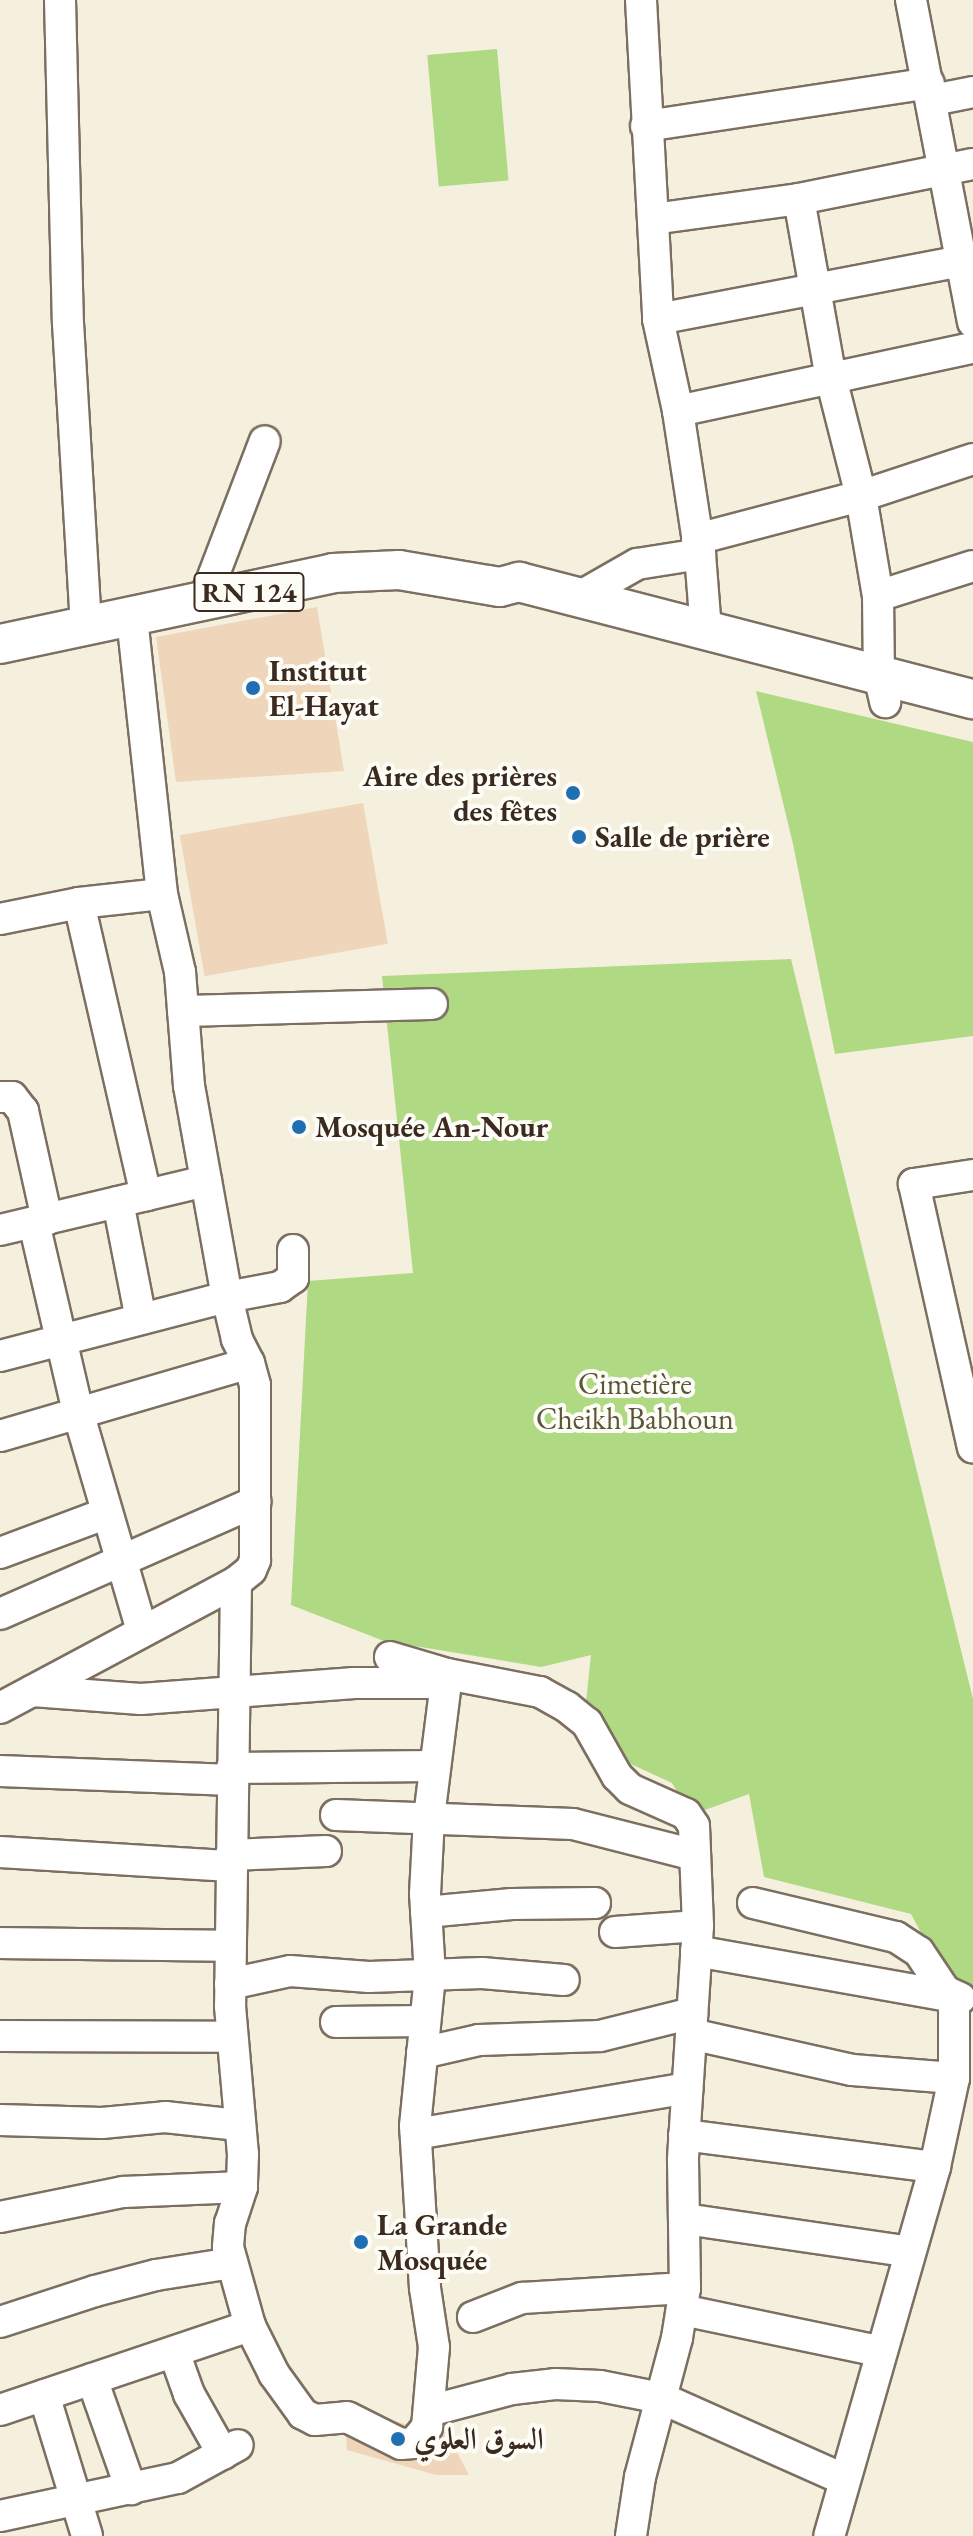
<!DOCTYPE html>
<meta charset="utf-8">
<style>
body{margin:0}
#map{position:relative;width:973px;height:2536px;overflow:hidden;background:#f4f0dd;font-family:"EB Garamond",Amiri,serif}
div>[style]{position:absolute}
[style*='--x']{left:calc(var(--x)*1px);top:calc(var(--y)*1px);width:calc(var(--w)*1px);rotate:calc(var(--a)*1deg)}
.built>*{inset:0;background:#efd6bb;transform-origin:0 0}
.green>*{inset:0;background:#b0d983;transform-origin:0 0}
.roads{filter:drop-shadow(2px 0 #7c6f61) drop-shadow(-2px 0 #7c6f61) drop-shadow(0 2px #7c6f61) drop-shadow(0 -2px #7c6f61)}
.minor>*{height:30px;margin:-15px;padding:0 15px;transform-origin:15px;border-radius:15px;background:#fff}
.major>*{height:38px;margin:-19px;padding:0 19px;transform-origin:19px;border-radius:19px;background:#fff}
.dots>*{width:22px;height:22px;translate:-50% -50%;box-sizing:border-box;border:4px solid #fdfcf7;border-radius:50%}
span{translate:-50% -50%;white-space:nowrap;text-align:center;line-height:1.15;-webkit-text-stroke:8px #fdfcf7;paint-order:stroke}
.shield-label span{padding:2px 6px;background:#fdfcf7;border:2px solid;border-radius:6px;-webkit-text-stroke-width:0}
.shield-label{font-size:28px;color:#3b2a1e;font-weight:700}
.poi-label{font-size:30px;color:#3b2a1e;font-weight:700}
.left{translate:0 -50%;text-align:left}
.right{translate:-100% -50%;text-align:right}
.park-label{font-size:30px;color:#585637}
</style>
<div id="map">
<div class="built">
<div style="clip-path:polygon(317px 607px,344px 771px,176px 782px,156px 637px)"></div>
<div style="left:363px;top:803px;width:143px;height:186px;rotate:80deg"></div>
<div style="clip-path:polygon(336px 2403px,418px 2428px,436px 2413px,469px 2475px,436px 2475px,347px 2450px,345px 2420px)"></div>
</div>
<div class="green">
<div style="left:497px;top:49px;width:132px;height:70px;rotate:85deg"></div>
<div style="clip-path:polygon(756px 691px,973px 742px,973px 1036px,835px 1054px,793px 844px)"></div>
<div style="clip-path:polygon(791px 959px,973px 1699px,973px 1987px,948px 1984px,911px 1914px,764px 1877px,749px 1794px,691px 1815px,672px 1783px,609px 1754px,586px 1702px,591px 1655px,541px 1667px,384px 1641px,291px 1605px,308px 1281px,413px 1273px,382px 976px)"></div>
</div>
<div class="roads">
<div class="minor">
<div style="--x:60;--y:0;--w:323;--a:88.6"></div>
<div style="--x:68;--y:323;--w:305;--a:86.6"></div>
<div style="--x:641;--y:0;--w:319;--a:86.9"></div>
<div style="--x:658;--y:319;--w:94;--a:77.7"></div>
<div style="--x:678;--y:411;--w:145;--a:81.3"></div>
<div style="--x:700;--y:554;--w:76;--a:85.5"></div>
<div style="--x:911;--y:0;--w:328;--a:79.1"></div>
<div style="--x:933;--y:100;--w:41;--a:-11.3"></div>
<div style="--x:646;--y:126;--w:286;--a:-8.6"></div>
<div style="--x:799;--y:199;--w:182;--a:79.9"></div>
<div style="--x:831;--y:378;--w:122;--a:75.7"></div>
<div style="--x:861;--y:496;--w:101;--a:80.4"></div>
<div style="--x:878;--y:596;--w:79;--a:89.3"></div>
<div style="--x:879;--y:675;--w:28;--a:77"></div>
<div style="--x:653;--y:219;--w:147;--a:-7.8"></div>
<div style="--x:799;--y:199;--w:177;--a:-11.4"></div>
<div style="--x:658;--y:319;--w:321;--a:-10.8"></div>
<div style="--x:678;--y:411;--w:302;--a:-12.1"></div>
<div style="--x:697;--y:539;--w:170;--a:-14.7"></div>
<div style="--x:861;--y:496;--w:118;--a:-18.3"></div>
<div style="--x:878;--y:596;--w:100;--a:-17.5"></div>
<div style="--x:579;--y:597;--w:67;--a:-29.6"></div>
<div style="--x:637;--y:564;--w:64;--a:-9"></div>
<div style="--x:203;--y:603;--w:173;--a:-69.1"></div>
<div style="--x:79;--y:903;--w:300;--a:77.1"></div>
<div style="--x:0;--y:919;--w:81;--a:-11.4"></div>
<div style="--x:79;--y:903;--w:83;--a:-6.2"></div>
<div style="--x:183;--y:1011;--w:249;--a:-1.6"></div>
<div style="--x:0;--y:1097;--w:12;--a:0"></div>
<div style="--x:12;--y:1097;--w:18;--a:52"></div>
<div style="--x:23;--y:1111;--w:111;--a:77.5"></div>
<div style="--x:973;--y:1175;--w:60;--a:171.3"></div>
<div style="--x:914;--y:1184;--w:270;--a:77.4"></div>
<div style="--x:118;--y:1202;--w:119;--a:78.9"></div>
<div style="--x:34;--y:1223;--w:194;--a:76.9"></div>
<div style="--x:78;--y:1412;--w:228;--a:73.7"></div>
<div style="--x:0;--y:1230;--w:212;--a:-13.4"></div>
<div style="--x:0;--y:1356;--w:235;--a:-14.6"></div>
<div style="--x:227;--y:1297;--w:54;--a:-10.7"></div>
<div style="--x:280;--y:1287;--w:16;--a:-35"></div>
<div style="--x:293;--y:1278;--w:28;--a:-90"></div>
<div style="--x:0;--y:1436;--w:259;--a:-16.3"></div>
<div style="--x:0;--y:1553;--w:114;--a:-20.5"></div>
<div style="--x:236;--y:1582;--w:424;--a:90.8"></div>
<div style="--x:230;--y:2006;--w:149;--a:85"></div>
<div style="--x:243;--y:2154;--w:33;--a:92"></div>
<div style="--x:242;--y:2187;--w:38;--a:108"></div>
<div style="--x:230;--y:2223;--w:24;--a:95"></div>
<div style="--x:228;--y:2247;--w:82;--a:74.4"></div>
<div style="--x:250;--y:2326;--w:54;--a:63.4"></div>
<div style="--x:274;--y:2374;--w:49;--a:54.1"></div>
<div style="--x:303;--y:2414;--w:13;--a:27"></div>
<div style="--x:315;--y:2420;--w:32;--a:-5"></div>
<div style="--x:347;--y:2417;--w:60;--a:26.6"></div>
<div style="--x:401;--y:2444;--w:13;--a:-4"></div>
<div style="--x:414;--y:2443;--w:21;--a:-51"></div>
<div style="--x:427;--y:2427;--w:80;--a:-85"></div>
<div style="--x:434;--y:2347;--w:60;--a:-98.7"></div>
<div style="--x:425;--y:2288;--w:162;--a:-93.5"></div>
<div style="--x:415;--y:2126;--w:152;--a:-84.3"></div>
<div style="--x:430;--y:1975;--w:81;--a:-93.5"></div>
<div style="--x:425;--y:1894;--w:77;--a:-87"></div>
<div style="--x:429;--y:1817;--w:144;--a:-82.8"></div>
<div style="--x:0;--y:1614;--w:279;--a:-23.7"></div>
<div style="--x:390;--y:1657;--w:59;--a:16.6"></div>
<div style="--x:447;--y:1674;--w:95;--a:11"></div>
<div style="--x:540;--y:1692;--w:31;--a:29"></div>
<div style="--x:567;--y:1707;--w:26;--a:39"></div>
<div style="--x:587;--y:1723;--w:61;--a:60.5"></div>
<div style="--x:617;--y:1776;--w:18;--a:45"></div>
<div style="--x:630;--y:1789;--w:61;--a:24.1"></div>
<div style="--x:686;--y:1814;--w:14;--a:56"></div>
<div style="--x:694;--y:1826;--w:100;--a:87.7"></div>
<div style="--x:698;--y:1926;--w:234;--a:93.7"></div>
<div style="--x:683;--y:2160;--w:128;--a:89.1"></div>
<div style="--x:685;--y:2288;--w:51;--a:99.1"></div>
<div style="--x:677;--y:2338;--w:144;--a:104.9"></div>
<div style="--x:640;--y:2477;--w:60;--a:98.7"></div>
<div style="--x:32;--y:1691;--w:109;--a:4.2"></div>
<div style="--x:141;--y:1699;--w:214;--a:-4.3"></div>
<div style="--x:354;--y:1683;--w:88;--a:0"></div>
<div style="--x:0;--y:1708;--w:268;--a:-28.1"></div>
<div style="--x:236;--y:1582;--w:19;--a:-39"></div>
<div style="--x:251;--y:1570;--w:11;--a:-68"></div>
<div style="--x:255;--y:1560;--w:175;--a:-90"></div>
<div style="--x:255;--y:1385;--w:23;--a:-105"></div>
<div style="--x:249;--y:1363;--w:27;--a:-117"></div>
<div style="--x:237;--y:1339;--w:43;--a:-103.4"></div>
<div style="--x:227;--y:1297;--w:214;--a:-100.2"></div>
<div style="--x:189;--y:1086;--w:114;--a:-94.5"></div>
<div style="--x:180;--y:972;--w:80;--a:-103"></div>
<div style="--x:162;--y:894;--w:278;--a:-96.2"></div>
<div style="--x:232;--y:1768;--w:201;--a:-0.6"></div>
<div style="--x:0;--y:1771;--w:232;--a:2.2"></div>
<div style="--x:336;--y:1815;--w:237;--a:2.2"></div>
<div style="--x:573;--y:1824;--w:126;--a:14.3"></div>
<div style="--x:0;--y:1852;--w:231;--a:3.5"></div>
<div style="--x:231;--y:1855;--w:95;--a:-2.4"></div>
<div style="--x:753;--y:1903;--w:147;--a:13.4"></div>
<div style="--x:896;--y:1937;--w:27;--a:33"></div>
<div style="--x:919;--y:1952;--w:47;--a:56.3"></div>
<div style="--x:945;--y:1991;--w:17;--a:25"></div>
<div style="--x:426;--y:1912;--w:86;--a:-5.3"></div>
<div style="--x:512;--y:1904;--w:83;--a:-0.7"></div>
<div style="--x:615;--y:1932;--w:83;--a:-4.1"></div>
<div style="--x:0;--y:1943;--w:230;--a:0.7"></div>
<div style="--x:696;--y:1951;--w:262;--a:10.1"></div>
<div style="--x:954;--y:1997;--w:81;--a:90"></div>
<div style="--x:954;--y:2078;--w:91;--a:102.1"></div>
<div style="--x:935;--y:2167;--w:384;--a:106"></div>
<div style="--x:230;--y:1984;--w:61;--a:-12.2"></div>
<div style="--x:290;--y:1971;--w:79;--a:4.3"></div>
<div style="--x:369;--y:1977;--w:113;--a:-2"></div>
<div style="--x:482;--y:1973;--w:82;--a:4.9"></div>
<div style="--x:336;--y:2022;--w:89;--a:-0.6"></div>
<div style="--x:691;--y:2034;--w:165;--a:12.6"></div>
<div style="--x:852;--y:2070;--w:102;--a:4.5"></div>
<div style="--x:0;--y:2036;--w:232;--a:0.2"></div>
<div style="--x:422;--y:2053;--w:58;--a:-12.8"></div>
<div style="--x:479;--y:2040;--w:121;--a:-1.9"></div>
<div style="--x:600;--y:2036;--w:95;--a:-14"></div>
<div style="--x:0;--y:2120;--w:102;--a:1.7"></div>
<div style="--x:102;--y:2123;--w:63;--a:-5.4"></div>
<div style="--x:165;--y:2117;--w:74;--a:6.2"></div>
<div style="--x:416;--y:2134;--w:275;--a:-9.6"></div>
<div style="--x:684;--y:2135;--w:253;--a:7.3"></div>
<div style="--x:0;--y:2217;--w:126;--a:-11.5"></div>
<div style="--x:123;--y:2192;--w:119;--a:-2.4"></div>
<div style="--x:685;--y:2219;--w:227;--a:8.3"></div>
<div style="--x:682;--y:2310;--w:201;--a:11.8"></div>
<div style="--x:473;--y:2317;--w:53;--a:-21.2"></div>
<div style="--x:522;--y:2298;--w:163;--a:-3.5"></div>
<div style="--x:0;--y:2322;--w:100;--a:-18.1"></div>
<div style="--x:95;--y:2291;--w:63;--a:-14.7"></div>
<div style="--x:156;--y:2275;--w:77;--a:-9"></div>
<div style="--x:174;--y:2352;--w:45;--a:70.3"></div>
<div style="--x:189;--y:2394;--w:69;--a:60.5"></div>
<div style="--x:92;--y:2379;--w:117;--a:70.5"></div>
<div style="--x:44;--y:2395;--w:147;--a:73"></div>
<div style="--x:0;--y:2410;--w:264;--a:-18.6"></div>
<div style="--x:429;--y:2411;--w:86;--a:-14.8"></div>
<div style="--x:512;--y:2389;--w:43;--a:-6.6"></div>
<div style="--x:555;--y:2384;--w:45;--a:2.5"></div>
<div style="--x:600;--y:2386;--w:62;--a:11.1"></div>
<div style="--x:661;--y:2398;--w:201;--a:24"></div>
<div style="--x:0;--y:2516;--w:182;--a:-12.1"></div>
<div style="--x:178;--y:2478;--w:68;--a:-28.8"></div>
</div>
<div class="major">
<div style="--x:0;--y:644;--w:340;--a:-12"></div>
<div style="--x:333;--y:573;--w:66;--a:-2.6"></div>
<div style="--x:399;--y:570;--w:102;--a:9.6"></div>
<div style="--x:500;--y:587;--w:20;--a:-15"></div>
<div style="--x:519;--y:582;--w:469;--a:14.5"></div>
</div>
</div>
<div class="dots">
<div style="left:253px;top:688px;background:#1f6fb2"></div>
<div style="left:573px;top:793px;background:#1f6fb2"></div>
<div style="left:579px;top:837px;background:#1f6fb2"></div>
<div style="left:299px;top:1127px;background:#1f6fb2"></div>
<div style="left:361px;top:2242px;background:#1f6fb2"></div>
<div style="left:398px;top:2439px;background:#1f6fb2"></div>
</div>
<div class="shield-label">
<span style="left:249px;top:592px">RN 124</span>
</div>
<div class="poi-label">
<span class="left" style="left:269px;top:688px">Institut<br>El-Hayat</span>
<span class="right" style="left:557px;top:793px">Aire des prières<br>des fêtes</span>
<span class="left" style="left:595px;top:837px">Salle de prière</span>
<span class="left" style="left:315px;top:1127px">Mosquée An-Nour</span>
<span class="left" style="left:377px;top:2242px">La Grande<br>Mosquée</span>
<span class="left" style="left:414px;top:2439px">السوق العلوي</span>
</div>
<div class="park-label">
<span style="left:635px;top:1401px">Cimetière<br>Cheikh Babhoun</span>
</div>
</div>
